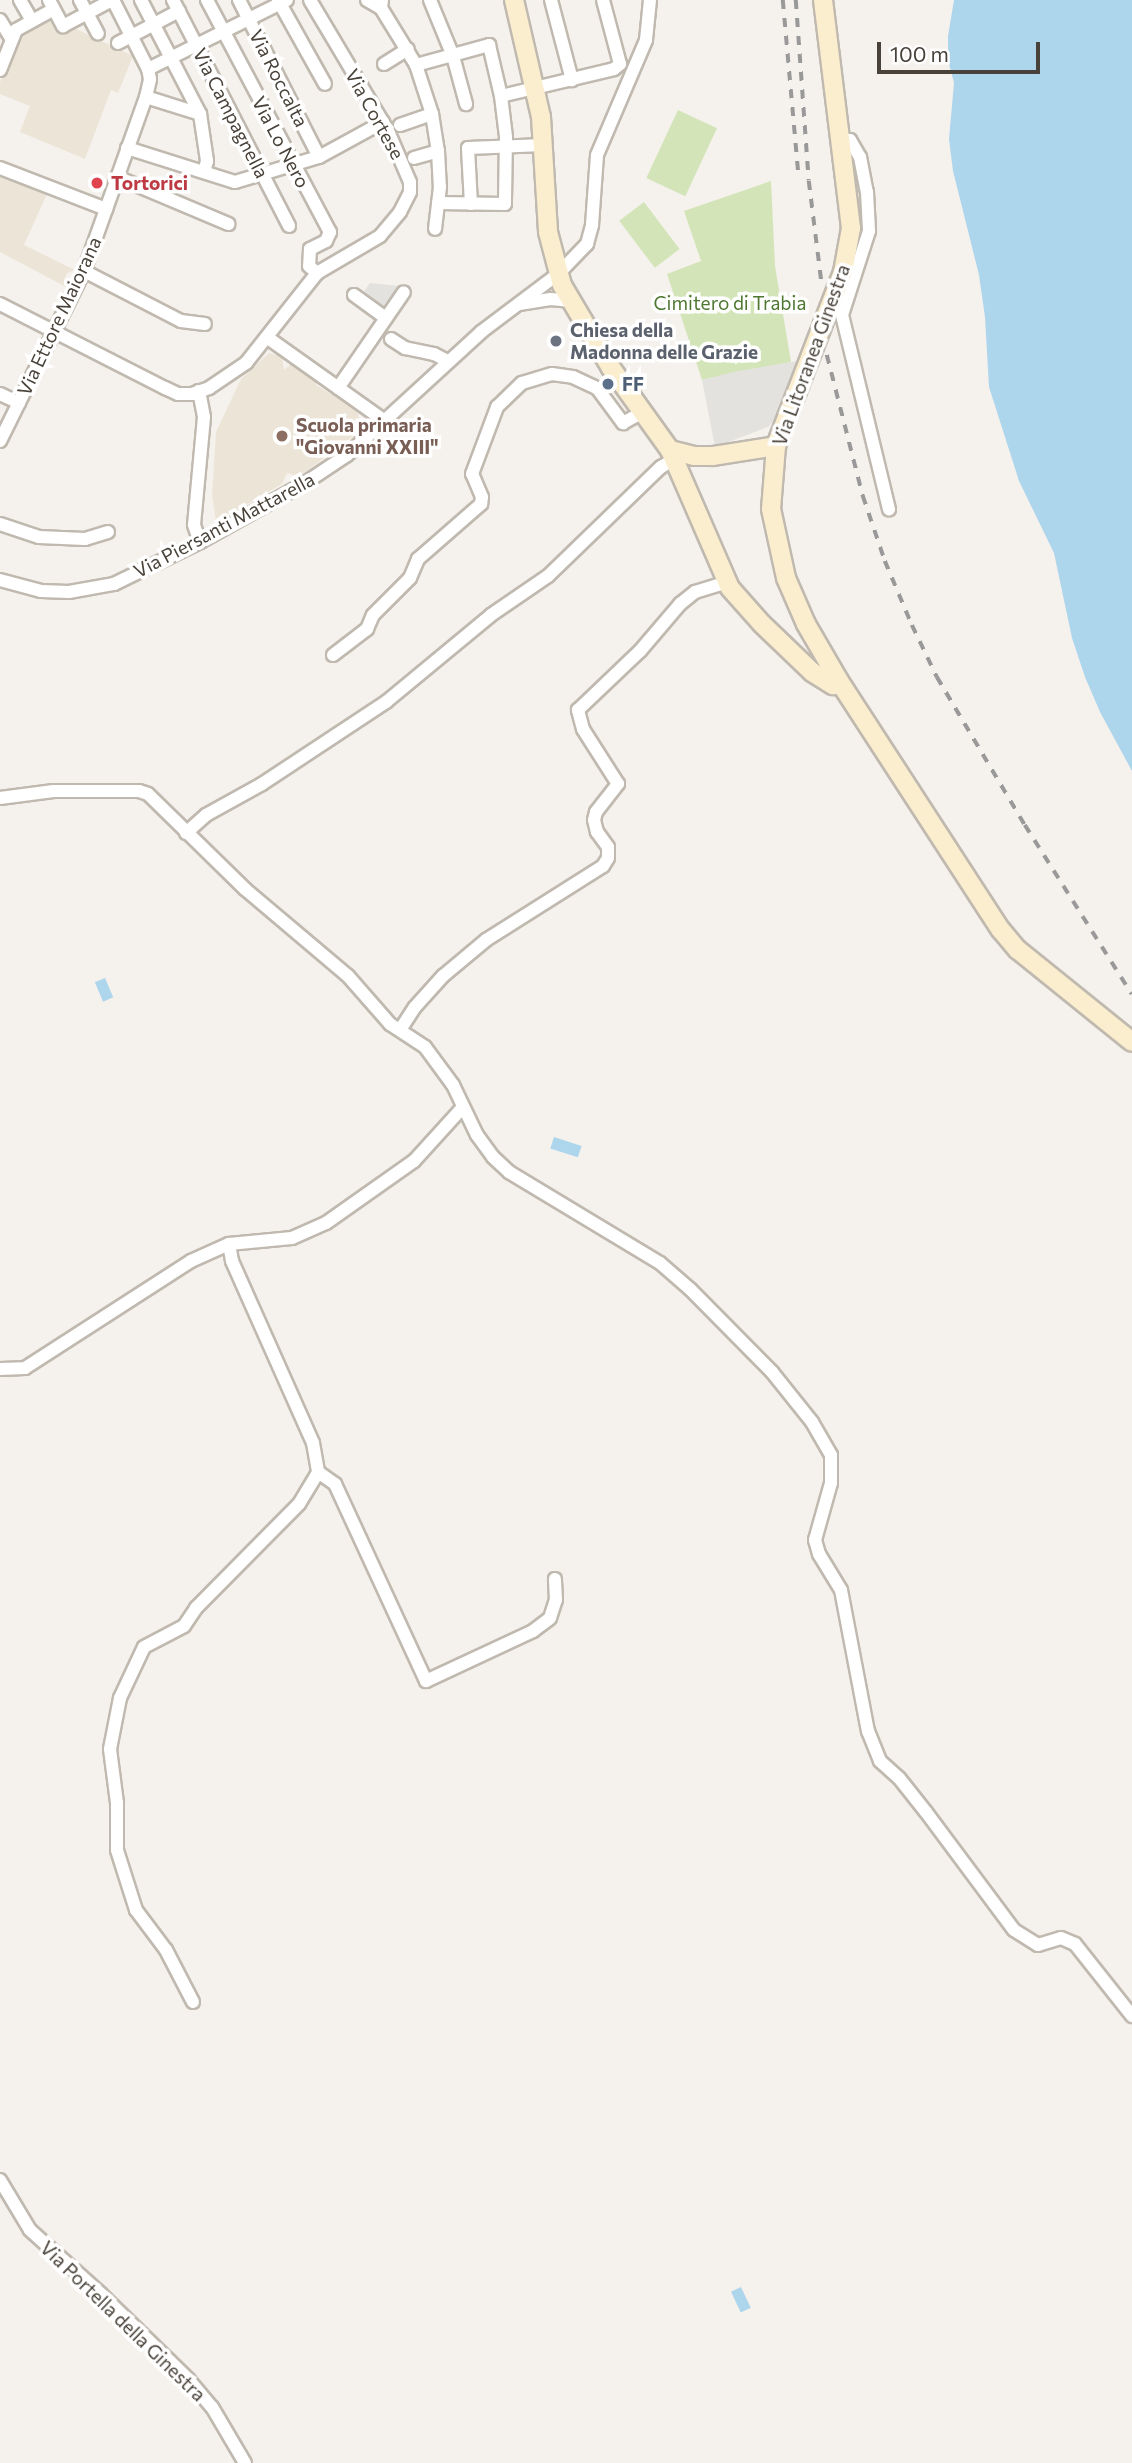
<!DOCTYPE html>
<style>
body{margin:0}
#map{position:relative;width:1132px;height:2463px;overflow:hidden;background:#f5f1ec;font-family:Commissioner,sans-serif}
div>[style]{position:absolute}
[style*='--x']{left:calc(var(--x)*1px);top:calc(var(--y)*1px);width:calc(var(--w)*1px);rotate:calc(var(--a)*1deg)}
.education>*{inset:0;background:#ece5d7}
.green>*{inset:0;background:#d3e5b8;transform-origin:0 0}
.parking>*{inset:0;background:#e4e2df}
.water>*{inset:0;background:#add5ec;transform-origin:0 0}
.roads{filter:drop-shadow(2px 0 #c0b9af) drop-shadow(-2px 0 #c0b9af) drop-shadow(0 2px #c0b9af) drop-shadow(0 -2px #c0b9af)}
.street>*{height:12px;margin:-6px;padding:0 6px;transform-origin:6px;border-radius:6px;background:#fff}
.secondary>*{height:18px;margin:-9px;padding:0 9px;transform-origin:9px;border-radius:9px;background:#fbeecf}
.rail>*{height:3.5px;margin-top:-1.75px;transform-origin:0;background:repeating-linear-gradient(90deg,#999 0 9px,transparent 0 18px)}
.dots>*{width:19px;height:19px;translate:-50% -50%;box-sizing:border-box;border:4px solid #fff;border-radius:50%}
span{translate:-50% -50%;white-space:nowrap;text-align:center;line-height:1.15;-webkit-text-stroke:7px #fff;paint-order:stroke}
.street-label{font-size:19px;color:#49423a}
.health-label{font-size:19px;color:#be3a42;font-weight:700}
.left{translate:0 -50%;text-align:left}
.park-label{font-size:19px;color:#4e7730}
.worship-label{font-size:19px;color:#5b616d;font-weight:700}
.service-label{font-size:19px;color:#4e5e75;font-weight:700}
.education-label{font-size:19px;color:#785e54;font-weight:700}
.scale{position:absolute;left:877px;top:42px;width:163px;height:32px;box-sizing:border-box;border:4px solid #49423a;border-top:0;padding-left:9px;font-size:21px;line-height:24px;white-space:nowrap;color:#49423a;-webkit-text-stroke:5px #fff;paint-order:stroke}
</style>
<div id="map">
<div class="education">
<div style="clip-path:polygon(50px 17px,59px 33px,72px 27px,133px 56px,118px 93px,111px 90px,85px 159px,20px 132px,30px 106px,0 94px,0 82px,22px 33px)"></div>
<div style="clip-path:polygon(0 174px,47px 194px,24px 245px,75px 270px,67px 273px,64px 280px,68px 288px,0 252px)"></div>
<div style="clip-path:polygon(269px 353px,282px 357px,284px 370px,291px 364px,317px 382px,316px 385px,358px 411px,360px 427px,355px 435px,308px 470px,297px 476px,287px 473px,282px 484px,216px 522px,212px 495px,216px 432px,241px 379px)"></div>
</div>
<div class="green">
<div style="left:678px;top:110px;width:43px;height:75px;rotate:25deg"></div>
<div style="clip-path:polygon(771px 181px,775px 266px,791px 362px,702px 380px,667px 274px,701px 261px,684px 211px)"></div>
<div style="left:644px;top:202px;width:59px;height:31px;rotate:53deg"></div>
</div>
<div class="parking">
<div style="clip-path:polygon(370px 283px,399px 286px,383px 306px,364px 291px)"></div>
<div style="clip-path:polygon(798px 361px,775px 419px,768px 427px,715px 447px,702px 380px,738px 371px)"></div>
</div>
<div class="water">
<div style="clip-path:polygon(954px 0,1132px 0,1132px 771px,1100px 712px,1085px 677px,1072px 638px,1054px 553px,1019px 481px,989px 387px,985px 317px,979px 275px,953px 171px,949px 139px,954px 83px,948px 60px,948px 36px)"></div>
<div style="left:105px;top:978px;width:21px;height:11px;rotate:67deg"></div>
<div style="left:554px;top:1137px;width:29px;height:12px;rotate:18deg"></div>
<div style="left:741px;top:2287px;width:23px;height:11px;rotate:65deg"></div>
</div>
<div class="roads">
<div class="street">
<div style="--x:20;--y:0;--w:24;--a:60"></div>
<div style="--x:49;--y:0;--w:30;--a:62"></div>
<div style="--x:63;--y:26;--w:55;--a:-28"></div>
<div style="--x:80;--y:0;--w:38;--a:62"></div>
<div style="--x:141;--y:0;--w:128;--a:62.6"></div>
<div style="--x:200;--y:114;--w:48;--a:81.5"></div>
<div style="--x:207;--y:161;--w:11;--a:105"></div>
<div style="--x:173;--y:0;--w:254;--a:62.8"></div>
<div style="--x:207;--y:0;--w:263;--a:62.1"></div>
<div style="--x:330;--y:232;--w:10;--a:114"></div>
<div style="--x:326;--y:241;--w:18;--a:153"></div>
<div style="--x:310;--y:249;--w:17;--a:93"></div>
<div style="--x:309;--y:266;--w:11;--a:41"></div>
<div style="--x:239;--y:0;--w:176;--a:63"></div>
<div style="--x:278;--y:0;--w:96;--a:60.8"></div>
<div style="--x:367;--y:0;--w:16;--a:30"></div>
<div style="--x:382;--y:0;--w:8;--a:97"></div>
<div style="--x:381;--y:8;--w:67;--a:58.4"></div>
<div style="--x:416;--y:65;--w:52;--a:71.9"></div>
<div style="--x:432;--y:114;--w:37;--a:81"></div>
<div style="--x:438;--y:151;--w:36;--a:87"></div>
<div style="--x:440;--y:187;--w:42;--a:96.8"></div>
<div style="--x:430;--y:0;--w:61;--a:67.7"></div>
<div style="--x:453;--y:56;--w:50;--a:74.8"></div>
<div style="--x:551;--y:0;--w:83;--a:75.3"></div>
<div style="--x:0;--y:20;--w:23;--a:59"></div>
<div style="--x:118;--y:43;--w:69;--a:-27.7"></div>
<div style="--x:384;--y:64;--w:28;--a:-32"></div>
<div style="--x:416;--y:65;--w:76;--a:-15.3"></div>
<div style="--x:489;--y:45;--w:52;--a:76.8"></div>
<div style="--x:501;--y:96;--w:41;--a:83"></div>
<div style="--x:506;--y:137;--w:67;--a:90.9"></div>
<div style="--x:505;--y:204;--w:67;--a:-179.1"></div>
<div style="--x:148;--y:69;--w:155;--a:-26.4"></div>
<div style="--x:0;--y:70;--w:43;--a:-68.2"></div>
<div style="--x:16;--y:30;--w:43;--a:-28.9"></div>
<div style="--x:501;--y:96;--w:116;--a:-13.4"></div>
<div style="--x:614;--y:69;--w:8;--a:-40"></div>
<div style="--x:620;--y:64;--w:66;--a:-104.9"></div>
<div style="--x:146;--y:97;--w:57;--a:17.5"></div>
<div style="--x:400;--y:125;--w:34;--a:-19"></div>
<div style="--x:842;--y:140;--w:8;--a:0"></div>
<div style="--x:850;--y:140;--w:20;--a:60"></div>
<div style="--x:860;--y:157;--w:36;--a:79"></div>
<div style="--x:867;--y:192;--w:39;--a:87"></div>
<div style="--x:869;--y:231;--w:88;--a:107.8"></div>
<div style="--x:842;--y:315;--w:200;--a:76.4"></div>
<div style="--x:127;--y:148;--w:113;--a:17.5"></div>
<div style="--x:235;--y:182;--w:88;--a:-16.6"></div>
<div style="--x:319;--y:157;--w:73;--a:-28.7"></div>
<div style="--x:414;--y:158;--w:25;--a:-16"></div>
<div style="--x:0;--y:168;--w:114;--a:21.1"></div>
<div style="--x:117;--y:177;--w:121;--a:22.9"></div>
<div style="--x:471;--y:204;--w:56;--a:-93.1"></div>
<div style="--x:468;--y:148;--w:76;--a:-2.3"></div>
<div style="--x:84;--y:271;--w:109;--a:27.3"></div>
<div style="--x:181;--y:321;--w:24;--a:7"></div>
<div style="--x:354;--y:295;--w:39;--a:36"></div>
<div style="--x:0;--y:304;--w:185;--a:27"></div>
<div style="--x:165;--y:388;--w:14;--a:25"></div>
<div style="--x:178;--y:394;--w:14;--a:0"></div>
<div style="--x:192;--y:394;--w:18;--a:-19"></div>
<div style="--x:209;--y:388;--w:45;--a:-34"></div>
<div style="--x:246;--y:363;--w:115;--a:-51.7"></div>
<div style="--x:317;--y:273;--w:73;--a:-30.4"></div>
<div style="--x:380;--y:236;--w:31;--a:-50"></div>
<div style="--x:400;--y:212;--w:22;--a:-63"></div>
<div style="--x:410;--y:192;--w:10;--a:-90"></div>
<div style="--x:410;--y:182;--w:56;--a:-113.3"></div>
<div style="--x:388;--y:131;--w:152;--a:-120.8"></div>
<div style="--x:519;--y:304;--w:32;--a:-9"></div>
<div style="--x:551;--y:299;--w:20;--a:6"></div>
<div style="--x:268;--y:338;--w:145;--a:35.4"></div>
<div style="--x:391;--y:339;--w:17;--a:33"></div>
<div style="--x:405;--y:348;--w:30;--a:12"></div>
<div style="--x:434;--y:354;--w:16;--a:27"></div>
<div style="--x:338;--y:388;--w:116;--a:-55.5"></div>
<div style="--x:199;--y:391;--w:26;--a:79"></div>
<div style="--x:204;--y:417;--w:108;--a:95.3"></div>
<div style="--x:194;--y:525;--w:18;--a:71"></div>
<div style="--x:0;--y:394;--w:21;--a:25"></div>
<div style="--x:0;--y:441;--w:190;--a:-63.7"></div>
<div style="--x:84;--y:271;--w:185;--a:-70.4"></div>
<div style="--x:146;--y:97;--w:18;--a:-77"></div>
<div style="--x:150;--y:79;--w:10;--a:-101"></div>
<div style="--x:148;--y:69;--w:77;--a:-116.9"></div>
<div style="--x:0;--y:524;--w:41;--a:18.4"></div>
<div style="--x:39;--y:537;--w:46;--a:2.5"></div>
<div style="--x:85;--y:539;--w:24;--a:-17"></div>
<div style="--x:0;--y:580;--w:42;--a:15"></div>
<div style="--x:41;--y:591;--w:28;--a:2"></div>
<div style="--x:69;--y:592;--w:46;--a:-10.1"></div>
<div style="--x:114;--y:584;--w:96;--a:-26"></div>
<div style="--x:200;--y:542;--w:120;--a:-29.3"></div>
<div style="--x:305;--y:483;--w:50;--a:-33.7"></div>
<div style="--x:347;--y:455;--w:182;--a:-42.5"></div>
<div style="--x:481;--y:332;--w:96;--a:-37"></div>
<div style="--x:558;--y:274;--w:42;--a:-46"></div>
<div style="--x:587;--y:244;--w:20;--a:-75"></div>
<div style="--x:592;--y:225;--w:70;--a:-85.9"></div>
<div style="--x:597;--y:155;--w:125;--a:-66.9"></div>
<div style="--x:646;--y:40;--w:40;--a:-84.3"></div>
<div style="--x:333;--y:655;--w:43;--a:-37.4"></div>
<div style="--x:367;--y:629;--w:15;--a:-67"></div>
<div style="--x:373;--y:615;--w:52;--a:-45"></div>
<div style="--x:410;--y:578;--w:21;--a:-67"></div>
<div style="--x:418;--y:559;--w:84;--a:-41.1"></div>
<div style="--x:481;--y:504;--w:7;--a:-82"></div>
<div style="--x:482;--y:497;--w:25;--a:-113"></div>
<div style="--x:472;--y:474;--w:72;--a:-69.5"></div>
<div style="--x:497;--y:407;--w:35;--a:-44"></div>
<div style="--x:522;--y:383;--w:31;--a:-17"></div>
<div style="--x:552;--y:374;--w:21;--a:8"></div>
<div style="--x:573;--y:377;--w:26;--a:25"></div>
<div style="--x:597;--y:388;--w:44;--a:53.4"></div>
<div style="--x:623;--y:423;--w:21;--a:-29"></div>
<div style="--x:0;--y:798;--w:54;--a:-7.4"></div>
<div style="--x:54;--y:791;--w:85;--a:0"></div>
<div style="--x:139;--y:791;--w:9;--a:18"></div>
<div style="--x:148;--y:794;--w:136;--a:44.4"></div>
<div style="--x:245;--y:889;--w:135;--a:40.2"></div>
<div style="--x:348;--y:976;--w:64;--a:48.8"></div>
<div style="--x:390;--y:1024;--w:42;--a:33.3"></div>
<div style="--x:425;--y:1047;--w:47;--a:53.6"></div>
<div style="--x:453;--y:1085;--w:55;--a:64.4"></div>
<div style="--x:477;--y:1135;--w:27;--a:54"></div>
<div style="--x:493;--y:1157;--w:22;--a:43"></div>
<div style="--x:509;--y:1172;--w:176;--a:31.1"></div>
<div style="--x:660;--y:1263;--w:40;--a:41"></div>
<div style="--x:690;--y:1289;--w:117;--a:45.3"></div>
<div style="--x:772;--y:1372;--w:64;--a:51.3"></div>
<div style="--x:812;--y:1422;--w:38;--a:60"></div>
<div style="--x:831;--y:1455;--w:28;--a:90"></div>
<div style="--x:831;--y:1483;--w:59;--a:105.7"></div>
<div style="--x:815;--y:1540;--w:15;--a:74"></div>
<div style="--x:819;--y:1554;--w:42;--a:58.6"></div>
<div style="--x:841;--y:1590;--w:144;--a:79.2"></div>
<div style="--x:868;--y:1731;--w:32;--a:68"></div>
<div style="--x:880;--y:1761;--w:25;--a:42"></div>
<div style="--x:899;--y:1778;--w:43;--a:51.5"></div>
<div style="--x:926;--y:1812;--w:147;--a:53.3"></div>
<div style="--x:1014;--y:1930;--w:28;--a:32"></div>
<div style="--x:1038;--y:1945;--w:24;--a:-17"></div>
<div style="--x:1061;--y:1938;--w:15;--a:23"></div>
<div style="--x:1075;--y:1944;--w:92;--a:51.6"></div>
<div style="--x:186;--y:833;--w:27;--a:-42"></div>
<div style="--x:206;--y:815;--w:64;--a:-29"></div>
<div style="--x:262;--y:784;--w:149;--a:-33.5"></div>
<div style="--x:386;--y:702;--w:136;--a:-39.6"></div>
<div style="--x:491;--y:615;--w:69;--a:-34.4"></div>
<div style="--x:548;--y:576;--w:157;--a:-44"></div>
<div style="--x:661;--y:467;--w:14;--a:-30"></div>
<div style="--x:400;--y:1030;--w:27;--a:-57"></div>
<div style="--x:415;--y:1007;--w:42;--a:-47.9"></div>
<div style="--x:443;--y:976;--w:56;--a:-39.9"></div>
<div style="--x:486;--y:940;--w:138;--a:-32.3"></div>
<div style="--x:603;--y:866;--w:9;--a:-58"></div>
<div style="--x:608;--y:858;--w:11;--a:-90"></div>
<div style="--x:608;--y:847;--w:19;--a:-126"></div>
<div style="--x:597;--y:832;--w:12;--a:-104"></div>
<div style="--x:594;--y:820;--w:8;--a:-76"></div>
<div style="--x:596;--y:812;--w:36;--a:-52"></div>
<div style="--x:618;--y:784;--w:65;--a:-122.5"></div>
<div style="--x:583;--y:729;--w:20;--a:-105"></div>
<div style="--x:578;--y:710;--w:86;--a:-43.6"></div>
<div style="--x:640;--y:651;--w:62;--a:-49.6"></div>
<div style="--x:680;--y:604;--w:19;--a:-39"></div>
<div style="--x:695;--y:592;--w:34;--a:-17"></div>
<div style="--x:229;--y:1244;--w:17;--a:80"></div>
<div style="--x:232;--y:1261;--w:199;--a:66"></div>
<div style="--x:313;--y:1443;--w:29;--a:80"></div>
<div style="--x:318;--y:1472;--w:21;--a:35"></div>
<div style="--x:335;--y:1484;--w:217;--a:65.2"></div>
<div style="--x:426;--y:1681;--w:118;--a:-25"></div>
<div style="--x:533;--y:1631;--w:21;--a:-37"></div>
<div style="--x:550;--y:1618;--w:19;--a:-72"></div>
<div style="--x:556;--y:1600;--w:21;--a:-93"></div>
<div style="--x:0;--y:1369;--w:25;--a:-2"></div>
<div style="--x:25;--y:1368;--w:197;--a:-32.8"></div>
<div style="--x:191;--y:1261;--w:42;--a:-24.1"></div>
<div style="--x:229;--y:1244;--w:63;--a:-5.4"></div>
<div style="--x:292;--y:1238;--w:37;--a:-24"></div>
<div style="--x:326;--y:1223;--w:108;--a:-35.2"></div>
<div style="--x:414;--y:1161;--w:72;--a:-47.8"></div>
<div style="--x:193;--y:2002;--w:59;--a:-117.4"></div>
<div style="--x:166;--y:1950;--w:50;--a:-126.9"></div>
<div style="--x:136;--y:1910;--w:63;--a:-107.6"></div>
<div style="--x:117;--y:1850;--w:47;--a:-90"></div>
<div style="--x:117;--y:1803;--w:54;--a:-97.4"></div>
<div style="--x:110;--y:1749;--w:52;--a:-78.9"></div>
<div style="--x:120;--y:1698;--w:56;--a:-64.8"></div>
<div style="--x:144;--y:1647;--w:45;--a:-27.7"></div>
<div style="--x:184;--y:1626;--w:22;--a:-56"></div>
<div style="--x:196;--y:1608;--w:146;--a:-45.3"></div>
<div style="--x:299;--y:1504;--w:37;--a:-59"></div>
<div style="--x:0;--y:2180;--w:58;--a:59"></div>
<div style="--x:30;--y:2230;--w:96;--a:42"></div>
<div style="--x:101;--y:2294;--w:123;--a:44.3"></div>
<div style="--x:189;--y:2380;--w:35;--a:50"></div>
<div style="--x:212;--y:2407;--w:65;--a:59.5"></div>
</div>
<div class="secondary">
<div style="--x:514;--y:0;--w:120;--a:77"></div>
<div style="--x:541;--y:117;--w:115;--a:86.5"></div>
<div style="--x:548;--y:232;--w:55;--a:75.2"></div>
<div style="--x:562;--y:285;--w:96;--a:59.4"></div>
<div style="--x:611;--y:368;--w:101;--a:54.3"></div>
<div style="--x:670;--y:450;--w:150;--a:66.5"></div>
<div style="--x:730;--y:588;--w:48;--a:48.4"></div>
<div style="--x:762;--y:624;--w:69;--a:43.8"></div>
<div style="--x:812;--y:672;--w:25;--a:32"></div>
<div style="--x:833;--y:685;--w:7;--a:-34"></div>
<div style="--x:823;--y:0;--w:230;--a:83"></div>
<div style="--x:851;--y:228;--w:45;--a:100.3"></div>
<div style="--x:843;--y:272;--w:186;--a:111.1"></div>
<div style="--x:776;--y:446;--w:63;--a:94.5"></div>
<div style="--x:771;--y:509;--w:71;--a:77.7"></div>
<div style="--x:786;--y:578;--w:50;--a:66.5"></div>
<div style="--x:806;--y:624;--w:66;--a:59.9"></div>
<div style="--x:839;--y:681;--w:297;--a:57"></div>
<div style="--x:1001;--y:930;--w:26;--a:50"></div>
<div style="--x:1018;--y:950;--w:146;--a:38.9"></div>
<div style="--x:670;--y:450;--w:25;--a:14"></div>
<div style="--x:694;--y:456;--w:19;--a:0"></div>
<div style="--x:713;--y:456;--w:64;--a:-9"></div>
</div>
</div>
<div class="rail">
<div style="--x:783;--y:0;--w:179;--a:84.9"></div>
<div style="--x:796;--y:0;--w:181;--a:85.9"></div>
<div style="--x:809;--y:181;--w:106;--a:82.9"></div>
<div style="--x:827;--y:355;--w:146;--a:75.7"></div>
<div style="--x:863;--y:496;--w:69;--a:71.3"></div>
<div style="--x:885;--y:561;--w:69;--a:67.1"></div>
<div style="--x:912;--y:625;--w:58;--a:64.3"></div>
<div style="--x:937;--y:677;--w:172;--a:59.3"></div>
<div style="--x:1025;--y:825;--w:200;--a:57.7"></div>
</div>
<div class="dots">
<div style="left:97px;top:183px;background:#e0444e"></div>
<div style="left:556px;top:341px;background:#6b7280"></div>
<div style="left:608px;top:384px;background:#5c6f8a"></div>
<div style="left:282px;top:436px;background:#8d6e63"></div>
</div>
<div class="street-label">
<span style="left:279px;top:78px;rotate:63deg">Via Roccalta</span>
<span style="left:231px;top:113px;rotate:63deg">Via Campagnella</span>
<span style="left:375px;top:114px;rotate:61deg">Via Cortese</span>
<span style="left:281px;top:142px;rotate:62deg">Via Lo Nero</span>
<span style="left:59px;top:316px;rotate:-65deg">Via Ettore Maiorana</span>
<span style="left:811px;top:355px;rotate:-70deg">Via Litoranea Ginestra</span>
<span style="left:224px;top:525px;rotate:-28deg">Via Piersanti Mattarella</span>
<span style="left:123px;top:2321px;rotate:44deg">Via Portella della Ginestra</span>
</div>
<div class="health-label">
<span class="left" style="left:111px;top:183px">Tortorici</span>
</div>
<div class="park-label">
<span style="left:730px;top:303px">Cimitero di Trabia</span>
</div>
<div class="worship-label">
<span class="left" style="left:570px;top:341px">Chiesa della<br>Madonna delle Grazie</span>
</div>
<div class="service-label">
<span class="left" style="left:622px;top:384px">FF</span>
</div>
<div class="education-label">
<span class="left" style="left:296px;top:436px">Scuola primaria<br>"Giovanni XXIII"</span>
</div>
<div class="scale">100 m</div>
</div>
